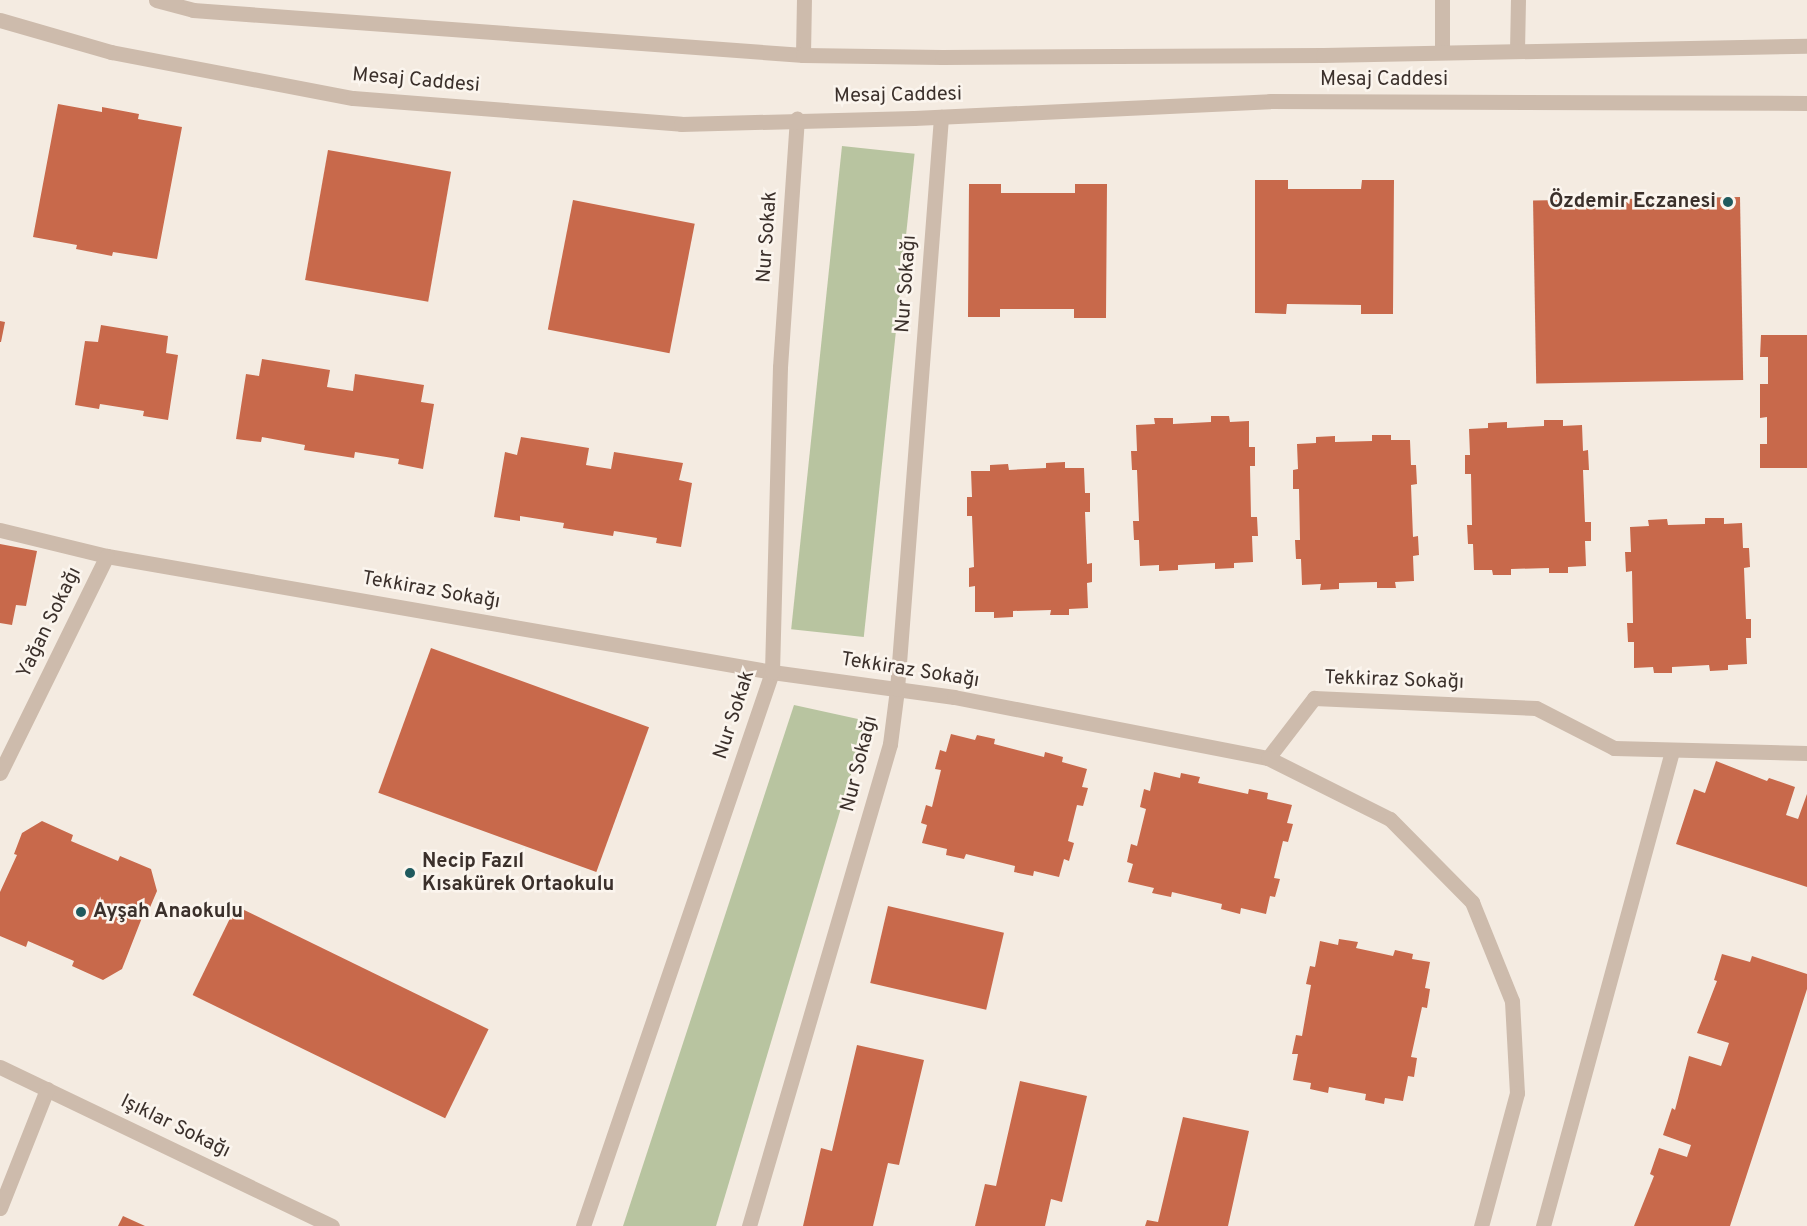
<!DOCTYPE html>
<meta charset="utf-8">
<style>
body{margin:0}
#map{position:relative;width:1807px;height:1226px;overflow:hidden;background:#f4ebe1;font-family:Overpass,sans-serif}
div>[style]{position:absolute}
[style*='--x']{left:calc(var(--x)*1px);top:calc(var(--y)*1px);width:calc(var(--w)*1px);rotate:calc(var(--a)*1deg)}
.green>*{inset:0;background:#b8c4a0;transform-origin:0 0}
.building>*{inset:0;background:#c8694b;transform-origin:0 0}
.minor>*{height:15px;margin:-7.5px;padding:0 7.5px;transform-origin:7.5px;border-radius:7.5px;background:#cdbbac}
.tertiary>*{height:15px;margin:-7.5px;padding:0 7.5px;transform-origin:7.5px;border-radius:7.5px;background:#cdbbac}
.dots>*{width:16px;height:16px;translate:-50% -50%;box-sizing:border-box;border:3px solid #fbf5ee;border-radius:50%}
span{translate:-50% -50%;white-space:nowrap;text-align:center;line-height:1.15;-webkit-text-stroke:5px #fbf5ee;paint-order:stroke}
.street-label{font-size:20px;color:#3b302b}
.poi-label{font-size:20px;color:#3b302b;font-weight:700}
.right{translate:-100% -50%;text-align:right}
.left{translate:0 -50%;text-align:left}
</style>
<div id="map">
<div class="green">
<div style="left:842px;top:146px;width:73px;height:486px;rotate:6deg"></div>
<div style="clip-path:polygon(794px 705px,867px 721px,716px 1226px,623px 1226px)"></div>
</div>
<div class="building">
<div style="clip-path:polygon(58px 104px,102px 112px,102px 107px,139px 114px,138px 119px,182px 127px,157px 259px,113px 252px,112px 256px,76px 249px,77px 245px,33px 237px)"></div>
<div style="left:328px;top:150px;width:125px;height:132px;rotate:10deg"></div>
<div style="clip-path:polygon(1255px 180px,1288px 180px,1288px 189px,1361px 189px,1362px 180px,1394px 180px,1393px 314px,1361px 314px,1361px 305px,1287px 304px,1286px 314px,1255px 313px)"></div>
<div style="clip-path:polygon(969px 184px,1001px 184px,1001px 193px,1075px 193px,1075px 184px,1107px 184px,1106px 318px,1074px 318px,1074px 309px,1000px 309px,1000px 317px,968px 317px)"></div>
<div style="left:1740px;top:197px;width:183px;height:207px;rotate:89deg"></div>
<div style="left:573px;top:200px;width:124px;height:132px;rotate:11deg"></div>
<div style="clip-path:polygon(0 321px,5px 322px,1px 342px,0 342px)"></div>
<div style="clip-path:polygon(101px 325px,168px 336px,166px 353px,178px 355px,168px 420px,143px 416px,144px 411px,100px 404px,99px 409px,75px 405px,85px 341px,98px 342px)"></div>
<div style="clip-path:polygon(1761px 335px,1807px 335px,1807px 468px,1760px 468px,1760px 444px,1767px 444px,1767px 417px,1760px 418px,1760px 384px,1768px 384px,1768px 357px,1760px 357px)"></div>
<div style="clip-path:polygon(262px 359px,330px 370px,327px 387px,353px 391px,355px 374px,424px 385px,421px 402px,434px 404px,423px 469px,398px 464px,399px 459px,355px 452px,354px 458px,304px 450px,305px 445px,262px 437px,261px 442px,236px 439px,246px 374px,259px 376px)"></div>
<div style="clip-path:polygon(1211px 416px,1229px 416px,1230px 422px,1249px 421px,1249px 447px,1255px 447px,1255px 466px,1250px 466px,1251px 517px,1257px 517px,1258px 536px,1252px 536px,1253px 562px,1234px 563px,1234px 568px,1215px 569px,1215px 563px,1178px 565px,1178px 570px,1159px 571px,1159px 565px,1140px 566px,1139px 540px,1134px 540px,1133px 521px,1139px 521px,1137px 470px,1132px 470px,1131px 451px,1137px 451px,1136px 425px,1155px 424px,1154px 418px,1173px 418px,1173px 424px,1211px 422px)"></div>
<div style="clip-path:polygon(1544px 420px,1563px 420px,1563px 426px,1582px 425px,1583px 451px,1588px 450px,1589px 470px,1583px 470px,1585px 522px,1591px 522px,1591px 541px,1585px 541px,1586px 566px,1568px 567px,1568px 573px,1549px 573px,1549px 568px,1511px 569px,1511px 575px,1493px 575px,1492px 570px,1474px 570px,1473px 544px,1468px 544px,1467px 525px,1472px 525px,1471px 474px,1465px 474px,1465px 455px,1470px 455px,1469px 429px,1488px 428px,1488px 423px,1507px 422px,1507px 428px,1544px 426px)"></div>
<div style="clip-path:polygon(1372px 435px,1391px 435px,1391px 440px,1410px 440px,1411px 465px,1416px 465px,1417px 484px,1411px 485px,1413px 537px,1418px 536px,1419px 555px,1413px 556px,1414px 581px,1395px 582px,1396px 588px,1377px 588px,1377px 582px,1339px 583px,1339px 589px,1320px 590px,1321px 584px,1302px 585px,1301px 559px,1296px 559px,1295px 540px,1300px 540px,1299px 489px,1293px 489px,1293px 470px,1298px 469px,1297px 444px,1316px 443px,1316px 437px,1335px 436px,1335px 442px,1372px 441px)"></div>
<div style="clip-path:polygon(521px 437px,589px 448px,586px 465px,598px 467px,611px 469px,614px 452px,683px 463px,679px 480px,692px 483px,681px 547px,656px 543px,657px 538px,614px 531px,613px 536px,563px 528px,564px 523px,520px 516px,520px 521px,494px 517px,505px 452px,517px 455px)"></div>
<div style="clip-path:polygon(1065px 462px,1065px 468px,1084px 468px,1085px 493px,1090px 493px,1090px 512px,1085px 512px,1087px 564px,1092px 563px,1092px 582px,1087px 583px,1088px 608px,1069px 609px,1069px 615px,1050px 615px,1051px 610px,1013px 611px,1013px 617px,994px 618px,994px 612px,975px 612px,975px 586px,969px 587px,969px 568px,974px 567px,972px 516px,967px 516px,967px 497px,972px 497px,971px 471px,990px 471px,990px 465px,1008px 464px,1009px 470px,1046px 468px,1046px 463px)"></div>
<div style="clip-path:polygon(1705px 518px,1724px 518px,1724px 524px,1742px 523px,1743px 548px,1749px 548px,1750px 567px,1744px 568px,1746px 619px,1751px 619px,1751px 638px,1746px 638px,1747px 664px,1728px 665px,1728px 670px,1710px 671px,1709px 665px,1672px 667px,1672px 673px,1654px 673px,1653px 667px,1634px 668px,1634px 642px,1628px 642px,1627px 623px,1633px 623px,1632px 571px,1626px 572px,1625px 552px,1631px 552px,1630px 527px,1649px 526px,1648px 520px,1667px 519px,1668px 525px,1705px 524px)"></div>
<div style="clip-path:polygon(0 544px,37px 551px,26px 606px,16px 605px,12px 625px,0 623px)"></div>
<div style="left:431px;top:648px;width:232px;height:154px;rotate:20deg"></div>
<div style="clip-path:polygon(951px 734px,975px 740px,977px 735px,995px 739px,994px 744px,1044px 757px,1045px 752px,1063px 757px,1062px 762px,1087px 769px,1082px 787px,1088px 788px,1083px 806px,1077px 805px,1068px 841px,1074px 843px,1069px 861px,1064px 859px,1059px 877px,1034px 871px,1033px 876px,1014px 872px,1015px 866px,966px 854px,964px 859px,946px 855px,947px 849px,922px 843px,927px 825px,921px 823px,926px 805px,932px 807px,941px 770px,935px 769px,940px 750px,946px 752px)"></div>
<div style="clip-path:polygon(1716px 761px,1767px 781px,1769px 778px,1795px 787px,1786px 815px,1798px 819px,1807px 794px,1807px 887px,1676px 844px,1694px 789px,1705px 793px)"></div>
<div style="clip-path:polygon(1154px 772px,1180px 778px,1181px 773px,1200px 777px,1198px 783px,1248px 794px,1249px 789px,1268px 793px,1267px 799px,1292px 805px,1287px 823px,1293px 824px,1288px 842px,1283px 841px,1274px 878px,1280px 879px,1275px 897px,1270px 896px,1266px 914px,1241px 908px,1240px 914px,1221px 909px,1222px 904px,1172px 892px,1171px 897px,1152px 893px,1154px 888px,1128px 882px,1133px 864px,1127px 862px,1131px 844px,1137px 846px,1146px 809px,1140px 807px,1144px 789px,1150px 791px)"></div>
<div style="clip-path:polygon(42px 821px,73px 835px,71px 841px,118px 861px,120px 856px,151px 869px,157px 891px,148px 912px,145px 910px,122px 969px,103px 980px,72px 966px,74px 961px,28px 941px,26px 947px,0 936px,0 892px,17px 855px,14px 854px,22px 833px)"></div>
<div style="left:236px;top:906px;width:281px;height:99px;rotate:26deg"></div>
<div style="left:888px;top:906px;width:119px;height:79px;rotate:13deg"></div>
<div style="clip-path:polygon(1339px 939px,1358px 942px,1356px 948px,1393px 956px,1395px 950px,1413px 954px,1412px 959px,1430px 962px,1425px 988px,1430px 989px,1427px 1008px,1422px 1007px,1411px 1057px,1417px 1058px,1414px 1077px,1408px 1076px,1403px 1101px,1385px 1098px,1384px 1104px,1365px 1100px,1366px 1094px,1329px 1087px,1328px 1093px,1310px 1089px,1311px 1083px,1293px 1080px,1298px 1054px,1292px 1054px,1296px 1035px,1302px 1036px,1311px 985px,1306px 984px,1310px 966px,1315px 967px,1320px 941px,1338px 945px)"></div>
<div style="clip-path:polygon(1722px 954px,1750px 962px,1752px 956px,1807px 974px,1807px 989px,1780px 1073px,1730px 1226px,1634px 1226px,1654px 1176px,1650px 1174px,1659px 1148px,1687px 1157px,1691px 1145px,1663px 1135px,1672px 1108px,1675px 1110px,1689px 1056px,1721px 1066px,1725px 1055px,1729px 1043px,1697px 1033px,1717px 981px,1714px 980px)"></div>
<div style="clip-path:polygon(857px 1045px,924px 1060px,899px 1165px,888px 1163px,873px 1226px,803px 1226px,821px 1148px,832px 1151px)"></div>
<div style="clip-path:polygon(1020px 1081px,1087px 1096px,1062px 1202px,1051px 1199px,1045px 1226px,975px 1226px,985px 1184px,996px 1186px)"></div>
<div style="clip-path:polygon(1183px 1117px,1249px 1131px,1228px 1226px,1145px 1226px,1147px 1220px,1158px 1222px)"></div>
<div style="clip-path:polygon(123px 1216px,145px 1226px,118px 1226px)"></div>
</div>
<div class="minor">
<div style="--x:1442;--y:51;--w:51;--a:-90"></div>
<div style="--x:1517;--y:51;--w:51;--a:-88.9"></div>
<div style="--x:803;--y:55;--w:55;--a:-89"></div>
<div style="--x:0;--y:530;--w:110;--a:13.7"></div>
<div style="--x:107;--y:556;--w:675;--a:9.89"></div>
<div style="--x:772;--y:672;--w:184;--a:7.8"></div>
<div style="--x:954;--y:697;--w:320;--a:11"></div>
<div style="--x:1268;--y:758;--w:76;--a:-52.5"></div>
<div style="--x:1314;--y:698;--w:222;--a:2.6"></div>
<div style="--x:1536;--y:708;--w:88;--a:27.1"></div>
<div style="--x:1614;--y:748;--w:193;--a:1.5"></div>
<div style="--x:1268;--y:758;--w:136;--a:26.6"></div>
<div style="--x:1390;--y:819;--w:117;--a:45.3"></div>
<div style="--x:1472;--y:902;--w:107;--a:68"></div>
<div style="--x:1512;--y:1001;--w:92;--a:86.9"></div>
<div style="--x:1517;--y:1093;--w:138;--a:105.1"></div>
<div style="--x:0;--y:773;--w:242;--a:-63.8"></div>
<div style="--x:0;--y:1067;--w:368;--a:25.6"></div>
<div style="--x:0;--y:1208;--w:128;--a:-68.4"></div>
<div style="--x:583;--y:1226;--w:585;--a:-71.16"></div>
<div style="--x:772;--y:672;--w:305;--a:-88.5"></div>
<div style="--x:780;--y:367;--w:249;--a:-86.1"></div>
<div style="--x:749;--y:1226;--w:502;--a:-73.69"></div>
<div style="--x:890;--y:744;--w:55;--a:-82.7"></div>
<div style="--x:897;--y:689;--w:574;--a:-85.6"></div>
<div style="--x:1543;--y:1226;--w:493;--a:-74.8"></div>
</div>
<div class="tertiary">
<div style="--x:156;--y:0;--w:38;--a:15"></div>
<div style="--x:193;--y:10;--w:612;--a:4.22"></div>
<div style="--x:803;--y:55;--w:139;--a:0.8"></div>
<div style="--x:942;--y:57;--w:381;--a:-0.3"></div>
<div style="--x:1323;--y:55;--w:484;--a:-1.1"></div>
<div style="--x:0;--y:20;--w:116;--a:16.1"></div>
<div style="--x:111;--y:52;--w:246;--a:10.8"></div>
<div style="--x:353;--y:98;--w:329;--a:4.5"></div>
<div style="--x:681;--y:124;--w:233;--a:-1.5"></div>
<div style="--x:914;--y:118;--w:356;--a:-2.7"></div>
<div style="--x:1270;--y:101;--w:537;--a:0.21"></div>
</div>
<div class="dots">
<div style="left:1728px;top:202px;background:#1f5a5e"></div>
<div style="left:410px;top:873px;background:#1f5a5e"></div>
<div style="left:81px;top:912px;background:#1f5a5e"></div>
</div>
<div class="street-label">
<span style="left:1384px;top:80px">Mesaj Caddesi</span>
<span style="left:416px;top:81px;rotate:5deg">Mesaj Caddesi</span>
<span style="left:898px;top:96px;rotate:-1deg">Mesaj Caddesi</span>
<span style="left:768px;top:237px;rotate:-86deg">Nur Sokak</span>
<span style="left:907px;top:284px;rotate:-86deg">Nur Sokağı</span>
<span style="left:431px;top:591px;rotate:10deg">Tekkiraz Sokağı</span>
<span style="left:50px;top:623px;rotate:-64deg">Yağan Sokağı</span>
<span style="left:910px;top:671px;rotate:9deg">Tekkiraz Sokağı</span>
<span style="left:1394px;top:681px;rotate:2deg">Tekkiraz Sokağı</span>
<span style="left:735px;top:715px;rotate:-72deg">Nur Sokak</span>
<span style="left:860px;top:764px;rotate:-76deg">Nur Sokağı</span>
<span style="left:175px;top:1127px;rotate:26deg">Işıklar Sokağı</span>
</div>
<div class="poi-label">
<span class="right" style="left:1716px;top:202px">Özdemir Eczanesi</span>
<span class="left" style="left:422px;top:874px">Necip Fazıl<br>Kısakürek Ortaokulu</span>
<span class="left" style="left:93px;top:912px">Ayşah Anaokulu</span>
</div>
</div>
